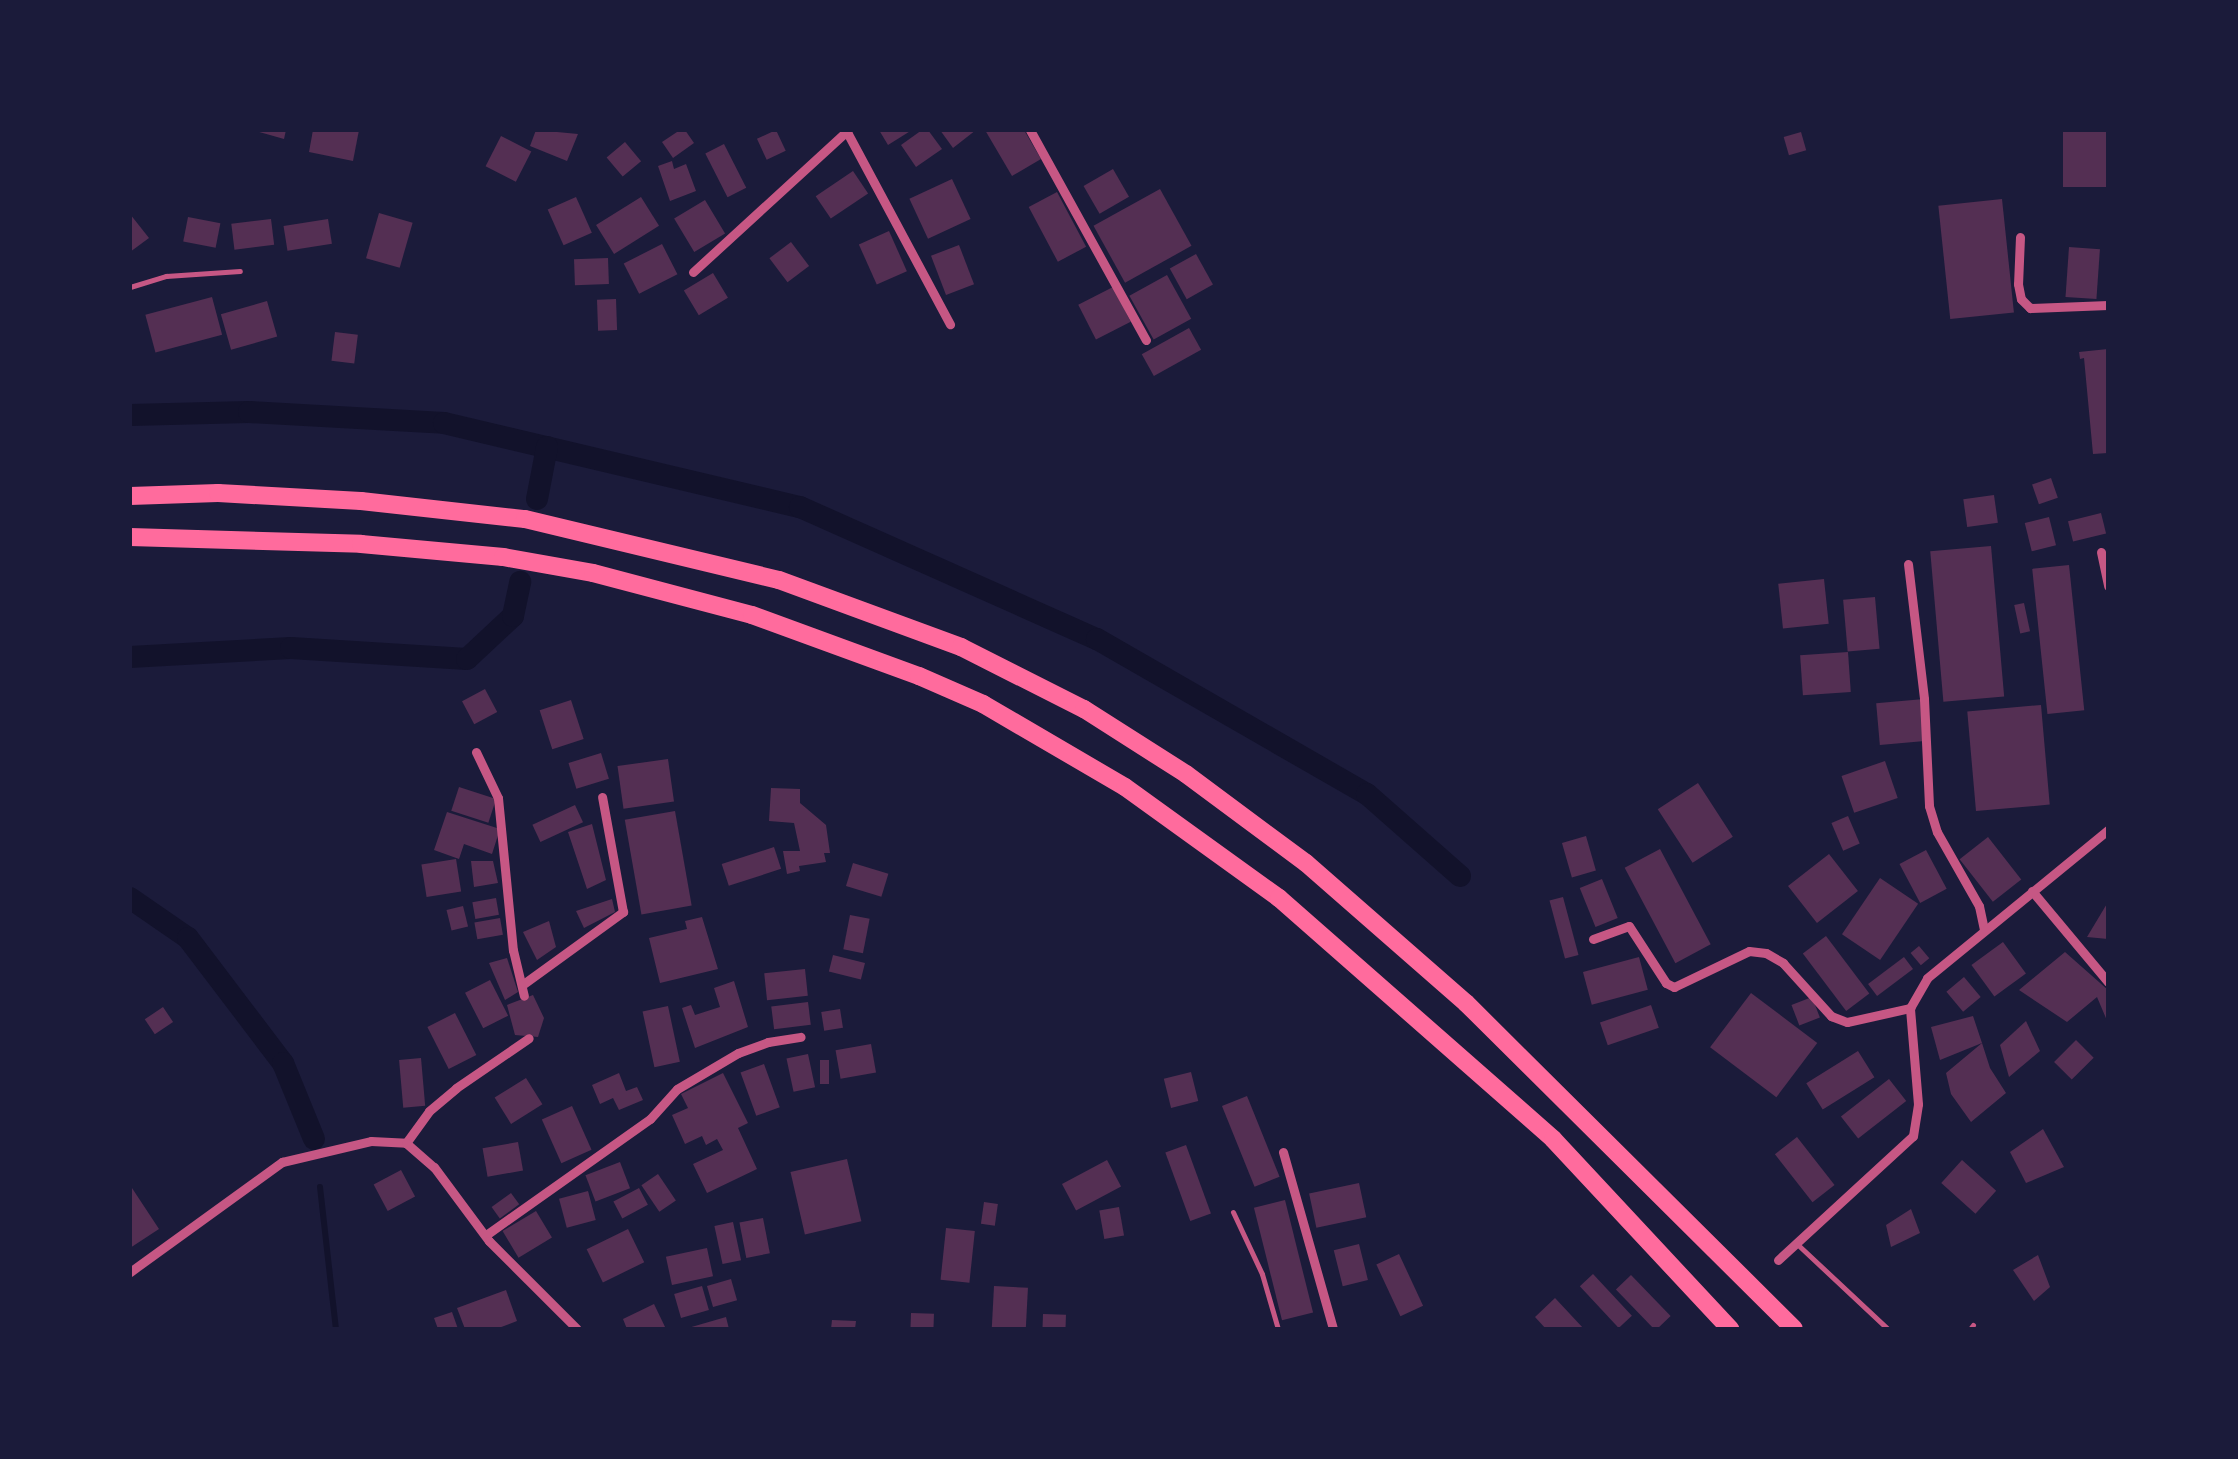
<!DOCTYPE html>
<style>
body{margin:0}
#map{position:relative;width:2238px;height:1459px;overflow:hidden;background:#1b1b3a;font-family:"Fira Sans Condensed",sans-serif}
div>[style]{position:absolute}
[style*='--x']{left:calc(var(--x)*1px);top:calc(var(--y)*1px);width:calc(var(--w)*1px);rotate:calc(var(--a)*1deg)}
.stream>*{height:6px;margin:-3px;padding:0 3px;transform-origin:3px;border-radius:3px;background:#12122b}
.canal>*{height:22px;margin:-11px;padding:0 11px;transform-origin:11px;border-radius:11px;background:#12122b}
.building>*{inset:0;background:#542f53;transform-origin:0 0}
.service>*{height:5px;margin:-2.5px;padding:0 2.5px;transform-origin:2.5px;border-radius:2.5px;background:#c65784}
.minor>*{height:9px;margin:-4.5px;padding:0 4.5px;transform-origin:4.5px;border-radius:4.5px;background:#c65784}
.motorway>*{height:18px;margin:-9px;padding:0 9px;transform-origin:9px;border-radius:9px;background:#ff6b9d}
span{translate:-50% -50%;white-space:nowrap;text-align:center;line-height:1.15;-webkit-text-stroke:9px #1b1b3a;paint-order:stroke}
.frame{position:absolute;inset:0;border:132px solid #1b1b3a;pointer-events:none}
</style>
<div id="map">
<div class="stream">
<div style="--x:320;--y:1187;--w:143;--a:83.6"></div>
</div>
<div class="canal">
<div style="--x:130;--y:415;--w:119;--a:-1.4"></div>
<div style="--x:249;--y:412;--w:195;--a:3.2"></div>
<div style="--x:444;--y:423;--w:366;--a:13.3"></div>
<div style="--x:800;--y:507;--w:325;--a:24"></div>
<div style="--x:1097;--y:639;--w:311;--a:29.9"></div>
<div style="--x:1367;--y:794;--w:124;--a:41.4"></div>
<div style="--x:537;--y:499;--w:53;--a:-79.1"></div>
<div style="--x:130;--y:657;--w:161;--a:-3.2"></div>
<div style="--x:291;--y:648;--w:176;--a:3.6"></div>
<div style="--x:467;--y:659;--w:63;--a:-43.1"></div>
<div style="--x:513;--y:616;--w:35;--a:-78"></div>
<div style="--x:130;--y:898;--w:70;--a:34.6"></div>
<div style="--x:188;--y:938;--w:157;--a:52.8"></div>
<div style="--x:283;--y:1063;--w:82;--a:67.8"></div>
</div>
<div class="building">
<div style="clip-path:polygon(252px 130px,286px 130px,284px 139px)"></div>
<div style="clip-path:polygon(313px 130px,359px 130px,353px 161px,309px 152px)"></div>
<div style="clip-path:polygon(536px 130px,578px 134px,567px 161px,530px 146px)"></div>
<div style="clip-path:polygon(680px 130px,685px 130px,694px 143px,673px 158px,662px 142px)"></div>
<div style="left:776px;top:130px;width:23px;height:21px;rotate:65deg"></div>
<div style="clip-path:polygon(879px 130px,912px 130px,888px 145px)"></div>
<div style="clip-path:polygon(922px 130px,928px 130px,942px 149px,916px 167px,901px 145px)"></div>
<div style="clip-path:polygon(940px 130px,976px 130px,953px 148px)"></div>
<div style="clip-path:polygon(985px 130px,1024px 130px,1041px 159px,1012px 176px)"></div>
<div style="left:2108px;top:131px;width:56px;height:45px;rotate:90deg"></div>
<div style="left:1801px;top:132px;width:19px;height:18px;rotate:74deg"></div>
<div style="left:501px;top:136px;width:34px;height:34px;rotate:27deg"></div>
<div style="left:625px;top:142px;width:25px;height:24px;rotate:50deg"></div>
<div style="left:724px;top:144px;width:49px;height:21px;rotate:63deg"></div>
<div style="clip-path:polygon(672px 161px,674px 169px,686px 164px,696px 191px,670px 201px,658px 166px)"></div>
<div style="left:1113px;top:169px;width:32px;height:34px;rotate:60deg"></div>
<div style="left:853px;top:171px;width:27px;height:45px;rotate:56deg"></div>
<div style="left:952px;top:179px;width:44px;height:47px;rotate:65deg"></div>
<div style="left:1160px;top:189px;width:65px;height:76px;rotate:61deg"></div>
<div style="left:1057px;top:192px;width:62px;height:32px;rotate:62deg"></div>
<div style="left:576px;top:197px;width:39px;height:31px;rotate:66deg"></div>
<div style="left:641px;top:197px;width:34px;height:53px;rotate:58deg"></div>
<div style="left:2002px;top:199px;width:114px;height:64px;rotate:84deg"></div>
<div style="left:705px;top:200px;width:39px;height:36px;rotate:59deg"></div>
<div style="left:379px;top:213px;width:35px;height:47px;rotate:16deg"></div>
<div style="clip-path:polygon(130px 214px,149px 238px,130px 252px)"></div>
<div style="left:188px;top:217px;width:33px;height:25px;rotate:11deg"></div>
<div style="left:271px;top:219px;width:26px;height:40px;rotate:83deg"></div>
<div style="left:328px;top:219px;width:25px;height:45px;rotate:81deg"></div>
<div style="left:889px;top:231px;width:44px;height:33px;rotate:66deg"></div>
<div style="left:791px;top:242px;width:30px;height:27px;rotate:53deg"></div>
<div style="left:662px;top:244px;width:34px;height:43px;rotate:63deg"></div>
<div style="left:959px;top:245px;width:42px;height:30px;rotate:69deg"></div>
<div style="left:2069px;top:247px;width:31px;height:50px;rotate:4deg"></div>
<div style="left:1196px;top:254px;width:35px;height:30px;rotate:61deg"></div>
<div style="left:608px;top:258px;width:26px;height:34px;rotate:88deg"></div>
<div style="left:713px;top:273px;width:29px;height:34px;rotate:59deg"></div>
<div style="left:1167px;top:275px;width:50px;height:43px;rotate:61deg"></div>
<div style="left:1113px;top:287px;width:39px;height:39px;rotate:63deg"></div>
<div style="left:212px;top:297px;width:39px;height:69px;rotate:75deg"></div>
<div style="left:616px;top:299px;width:31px;height:19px;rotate:88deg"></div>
<div style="left:267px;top:301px;width:37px;height:48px;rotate:74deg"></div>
<div style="left:1189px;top:328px;width:25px;height:54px;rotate:61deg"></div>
<div style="left:335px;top:332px;width:23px;height:29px;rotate:7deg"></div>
<div style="clip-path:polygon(2108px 349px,2108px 453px,2093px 454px,2084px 358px,2080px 359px,2079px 352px)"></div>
<div style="left:2051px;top:478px;width:21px;height:20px;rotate:71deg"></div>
<div style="left:1994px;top:495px;width:28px;height:31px;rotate:82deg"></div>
<div style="left:2101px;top:513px;width:21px;height:34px;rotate:76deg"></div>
<div style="left:2049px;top:517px;width:29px;height:25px;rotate:76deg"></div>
<div style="left:1991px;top:546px;width:151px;height:61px;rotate:85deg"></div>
<div style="left:2069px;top:565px;width:146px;height:37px;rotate:84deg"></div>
<div style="left:1824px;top:579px;width:45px;height:46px;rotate:84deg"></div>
<div style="left:1875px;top:597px;width:52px;height:32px;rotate:85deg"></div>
<div style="left:2024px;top:603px;width:29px;height:10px;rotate:78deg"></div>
<div style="left:1848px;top:652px;width:40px;height:48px;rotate:86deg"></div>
<div style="left:485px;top:689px;width:26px;height:26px;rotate:62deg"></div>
<div style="left:1924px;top:699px;width:42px;height:48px;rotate:85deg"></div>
<div style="left:571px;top:700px;width:41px;height:33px;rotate:72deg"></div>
<div style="left:2041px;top:705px;width:100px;height:74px;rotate:85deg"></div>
<div style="left:601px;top:753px;width:27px;height:34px;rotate:73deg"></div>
<div style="left:668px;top:759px;width:43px;height:51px;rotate:82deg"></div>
<div style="left:1885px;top:761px;width:39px;height:46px;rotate:71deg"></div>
<div style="left:1698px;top:783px;width:64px;height:48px;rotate:57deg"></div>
<div style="left:459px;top:787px;width:39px;height:25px;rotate:18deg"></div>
<div style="clip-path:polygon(771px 788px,800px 789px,800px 803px,826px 825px,830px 853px,824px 853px,826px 862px,799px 866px,800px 871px,787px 874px,783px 851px,800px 851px,794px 823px,769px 821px)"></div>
<div style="left:575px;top:805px;width:19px;height:47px;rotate:65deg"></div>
<div style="left:675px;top:811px;width:96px;height:51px;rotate:80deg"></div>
<div style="clip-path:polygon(447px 812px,500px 829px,492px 854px,464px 844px,459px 859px,434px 850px)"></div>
<div style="left:1848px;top:816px;width:30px;height:18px;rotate:67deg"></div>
<div style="clip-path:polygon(592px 824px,606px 880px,587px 889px,568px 832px)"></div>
<div style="left:1586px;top:836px;width:36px;height:25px;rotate:74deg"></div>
<div style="left:1988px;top:837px;width:54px;height:36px;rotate:52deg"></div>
<div style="left:774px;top:847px;width:23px;height:55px;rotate:72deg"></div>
<div style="left:1660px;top:849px;width:108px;height:40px;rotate:62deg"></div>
<div style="left:1926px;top:850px;width:44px;height:30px;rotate:62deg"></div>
<div style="left:1829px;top:854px;width:47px;height:52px;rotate:52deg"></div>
<div style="left:456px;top:859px;width:33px;height:35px;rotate:81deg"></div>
<div style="clip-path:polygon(471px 861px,493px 861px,498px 883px,474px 887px)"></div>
<div style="left:853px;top:863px;width:37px;height:24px;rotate:17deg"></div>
<div style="left:1880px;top:878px;width:46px;height:68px;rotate:34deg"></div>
<div style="left:1602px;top:879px;width:42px;height:24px;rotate:68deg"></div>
<div style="left:1563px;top:897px;width:60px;height:14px;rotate:75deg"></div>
<div style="left:496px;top:898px;width:17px;height:24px;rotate:80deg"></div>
<div style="clip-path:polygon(612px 899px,615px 912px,584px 928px,576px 911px)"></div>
<div style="clip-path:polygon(2108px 902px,2108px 939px,2087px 937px)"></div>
<div style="left:463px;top:906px;width:21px;height:17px;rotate:76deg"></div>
<div style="left:850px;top:915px;width:20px;height:35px;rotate:11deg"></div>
<div style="clip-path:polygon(702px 917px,718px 969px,660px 983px,649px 938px,687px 929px,685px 921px)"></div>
<div style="left:500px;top:918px;width:17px;height:26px;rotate:80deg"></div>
<div style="clip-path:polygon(549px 921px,556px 947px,537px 960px,523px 932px)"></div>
<div style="left:1826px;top:936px;width:72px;height:29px;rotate:53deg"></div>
<div style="left:2003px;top:942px;width:39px;height:39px;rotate:54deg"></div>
<div style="left:1919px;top:946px;width:16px;height:11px;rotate:50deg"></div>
<div style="clip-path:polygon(2065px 952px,2108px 990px,2108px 1023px,2097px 997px,2067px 1022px,2019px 990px)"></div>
<div style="left:833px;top:955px;width:33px;height:17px;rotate:14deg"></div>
<div style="left:1639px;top:957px;width:34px;height:58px;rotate:75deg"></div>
<div style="left:1904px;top:957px;width:15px;height:45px;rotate:53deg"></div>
<div style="clip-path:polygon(507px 958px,518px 992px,505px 1000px,489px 963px)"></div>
<div style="left:805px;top:969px;width:27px;height:41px;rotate:84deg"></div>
<div style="left:1964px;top:977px;width:26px;height:23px;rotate:50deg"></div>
<div style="left:490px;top:980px;width:40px;height:28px;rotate:63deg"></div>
<div style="clip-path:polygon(734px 981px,748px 1027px,695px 1048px,682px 1008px,691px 1005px,695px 1015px,720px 1007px,714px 988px)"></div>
<div style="left:1751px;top:993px;width:83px;height:68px;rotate:37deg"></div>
<div style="clip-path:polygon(533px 995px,544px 1018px,538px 1037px,515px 1035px,507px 1005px)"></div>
<div style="left:1812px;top:997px;width:22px;height:22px;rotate:69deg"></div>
<div style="left:808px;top:1002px;width:23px;height:37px;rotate:83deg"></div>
<div style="left:1651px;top:1005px;width:24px;height:54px;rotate:71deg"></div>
<div style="left:668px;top:1006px;width:57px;height:26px;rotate:78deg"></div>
<div style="left:163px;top:1007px;width:18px;height:22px;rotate:56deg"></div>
<div style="left:840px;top:1009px;width:19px;height:19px;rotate:81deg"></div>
<div style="left:455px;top:1013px;width:47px;height:31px;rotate:63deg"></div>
<div style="clip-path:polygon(1973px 1016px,1982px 1043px,1940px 1060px,1931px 1027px)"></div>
<div style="clip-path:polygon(2026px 1021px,2040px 1051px,2009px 1077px,2000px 1045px)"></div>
<div style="left:2076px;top:1040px;width:25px;height:31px;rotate:45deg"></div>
<div style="clip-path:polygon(1982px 1043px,1990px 1068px,2006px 1093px,1971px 1122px,1951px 1094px,1946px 1073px)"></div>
<div style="left:871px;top:1044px;width:29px;height:36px;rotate:80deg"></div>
<div style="left:1858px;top:1051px;width:31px;height:61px;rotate:58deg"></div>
<div style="left:808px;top:1054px;width:34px;height:22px;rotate:78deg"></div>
<div style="left:421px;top:1058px;width:48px;height:22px;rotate:85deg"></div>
<div style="left:820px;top:1060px;width:9px;height:24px"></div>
<div style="left:764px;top:1064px;width:46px;height:25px;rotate:70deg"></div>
<div style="left:1191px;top:1072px;width:30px;height:28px;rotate:76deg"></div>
<div style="clip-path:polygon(619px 1073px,626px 1091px,637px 1087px,643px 1100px,619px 1110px,613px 1098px,600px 1104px,592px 1085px)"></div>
<div style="clip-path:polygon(723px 1073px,748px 1123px,738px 1128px,757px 1169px,707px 1193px,693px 1164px,723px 1150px,717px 1139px,706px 1145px,702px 1136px,685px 1144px,672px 1115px,688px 1108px,681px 1094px)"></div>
<div style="left:526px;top:1078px;width:31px;height:37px;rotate:58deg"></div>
<div style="left:1889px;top:1079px;width:28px;height:61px;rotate:52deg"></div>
<div style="left:1247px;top:1096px;width:87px;height:27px;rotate:68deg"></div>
<div style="left:572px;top:1106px;width:48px;height:33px;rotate:66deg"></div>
<div style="clip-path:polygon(2043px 1129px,2064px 1167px,2026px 1183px,2010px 1152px)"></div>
<div style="left:1797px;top:1137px;width:61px;height:28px;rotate:52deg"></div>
<div style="left:518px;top:1142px;width:29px;height:36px;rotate:80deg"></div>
<div style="left:1186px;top:1145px;width:73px;height:22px;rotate:70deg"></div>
<div style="left:847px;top:1159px;width:64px;height:58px;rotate:77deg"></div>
<div style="left:1107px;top:1160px;width:30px;height:51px;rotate:62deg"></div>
<div style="left:1962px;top:1160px;width:46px;height:31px;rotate:42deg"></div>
<div style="left:620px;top:1162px;width:28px;height:37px;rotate:69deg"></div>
<div style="left:401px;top:1170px;width:30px;height:31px;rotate:62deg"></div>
<div style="left:658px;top:1174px;width:32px;height:20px;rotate:56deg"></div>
<div style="left:1359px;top:1183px;width:35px;height:51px;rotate:78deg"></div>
<div style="clip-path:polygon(130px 1185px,159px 1229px,130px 1248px)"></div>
<div style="left:639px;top:1188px;width:19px;height:29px;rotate:62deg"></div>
<div style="left:588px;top:1191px;width:30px;height:30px;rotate:75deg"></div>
<div style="left:511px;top:1193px;width:14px;height:24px;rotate:54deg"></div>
<div style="left:1285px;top:1200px;width:116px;height:32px;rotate:76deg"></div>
<div style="left:984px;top:1202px;width:14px;height:22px;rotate:8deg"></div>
<div style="left:1119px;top:1207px;width:29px;height:20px;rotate:80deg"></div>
<div style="clip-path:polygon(1911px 1209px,1920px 1233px,1891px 1247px,1886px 1225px)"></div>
<div style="left:536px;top:1211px;width:31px;height:39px;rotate:59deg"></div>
<div style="left:763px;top:1218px;width:36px;height:24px;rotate:79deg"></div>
<div style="left:733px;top:1222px;width:39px;height:19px;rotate:78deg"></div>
<div style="left:946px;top:1228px;width:29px;height:52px;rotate:6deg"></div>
<div style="left:628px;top:1229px;width:37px;height:46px;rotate:64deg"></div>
<div style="left:1359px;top:1244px;width:37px;height:26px;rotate:76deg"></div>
<div style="left:707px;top:1248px;width:29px;height:42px;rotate:78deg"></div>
<div style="left:1399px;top:1254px;width:57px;height:25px;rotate:65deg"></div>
<div style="clip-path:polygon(2038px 1255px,2050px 1287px,2034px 1301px,2013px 1270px)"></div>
<div style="left:1593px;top:1274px;width:57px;height:18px;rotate:47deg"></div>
<div style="left:1631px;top:1275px;width:57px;height:21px;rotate:46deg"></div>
<div style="left:731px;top:1279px;width:22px;height:25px;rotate:74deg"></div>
<div style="left:702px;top:1286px;width:25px;height:29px;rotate:74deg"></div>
<div style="left:994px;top:1286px;width:34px;height:43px;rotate:3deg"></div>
<div style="clip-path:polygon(506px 1290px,517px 1321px,496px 1329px,465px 1329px,457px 1308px)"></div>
<div style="clip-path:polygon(1555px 1298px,1584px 1329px,1546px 1329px,1535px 1317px)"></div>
<div style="clip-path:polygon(654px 1304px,666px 1329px,627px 1329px,623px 1319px)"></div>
<div style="clip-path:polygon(452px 1312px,458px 1329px,438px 1329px,434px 1318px)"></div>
<div style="left:911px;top:1313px;width:23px;height:16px;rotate:2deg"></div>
<div style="left:1043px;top:1314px;width:23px;height:15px;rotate:2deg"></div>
<div style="clip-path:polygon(726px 1317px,729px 1329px,688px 1329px,688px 1328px)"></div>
<div style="clip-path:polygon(832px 1320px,856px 1321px,855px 1329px,831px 1329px)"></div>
</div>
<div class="service">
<div style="--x:130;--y:287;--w:38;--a:-17"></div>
<div style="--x:166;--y:276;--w:74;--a:-3.9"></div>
<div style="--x:1233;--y:1212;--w:68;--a:64.9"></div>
<div style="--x:1262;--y:1274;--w:57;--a:73.8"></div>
<div style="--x:1796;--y:1243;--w:126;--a:43.1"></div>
<div style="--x:1970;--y:1329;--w:5;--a:-53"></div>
</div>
<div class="minor">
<div style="--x:1030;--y:130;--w:240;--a:61.1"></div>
<div style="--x:848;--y:134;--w:216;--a:61.8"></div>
<div style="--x:2020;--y:237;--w:47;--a:92.4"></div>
<div style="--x:2018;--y:284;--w:15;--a:79"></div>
<div style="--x:2021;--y:299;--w:13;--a:45"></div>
<div style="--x:2030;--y:308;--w:78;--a:-2.2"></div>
<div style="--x:693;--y:272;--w:210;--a:-42.5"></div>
<div style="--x:2101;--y:552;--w:35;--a:78"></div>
<div style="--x:1908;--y:564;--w:136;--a:83.2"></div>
<div style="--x:1924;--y:699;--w:107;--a:87.3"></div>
<div style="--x:1929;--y:806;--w:27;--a:73"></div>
<div style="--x:1937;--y:832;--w:85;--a:60.4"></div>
<div style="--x:1979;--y:906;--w:25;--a:78"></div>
<div style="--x:476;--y:752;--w:51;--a:64.4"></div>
<div style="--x:498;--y:798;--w:153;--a:84.4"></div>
<div style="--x:513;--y:950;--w:47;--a:76.6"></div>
<div style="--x:2032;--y:891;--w:119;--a:50.1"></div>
<div style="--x:1593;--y:939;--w:38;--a:-20"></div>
<div style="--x:1629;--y:926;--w:68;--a:57"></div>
<div style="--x:1666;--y:983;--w:9;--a:27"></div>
<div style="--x:1674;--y:987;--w:83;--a:-25.6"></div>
<div style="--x:1749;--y:951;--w:17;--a:7"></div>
<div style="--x:1766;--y:953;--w:20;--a:30"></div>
<div style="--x:1783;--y:963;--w:72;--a:47.8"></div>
<div style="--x:1831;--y:1016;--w:17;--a:21"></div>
<div style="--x:1847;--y:1022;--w:65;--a:-12.5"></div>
<div style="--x:522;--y:985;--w:125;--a:-35.9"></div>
<div style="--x:623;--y:912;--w:117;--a:-100.3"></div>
<div style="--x:406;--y:1143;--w:39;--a:-54"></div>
<div style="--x:429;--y:1111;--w:35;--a:-40"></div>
<div style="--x:456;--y:1088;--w:88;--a:-34.4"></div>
<div style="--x:1283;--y:1152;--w:184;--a:74.2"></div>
<div style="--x:486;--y:1235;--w:201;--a:-35.3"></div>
<div style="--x:650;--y:1119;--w:40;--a:-48"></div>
<div style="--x:677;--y:1089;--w:71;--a:-30.5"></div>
<div style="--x:738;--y:1053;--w:32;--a:-20"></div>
<div style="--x:768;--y:1042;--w:33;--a:-9"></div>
<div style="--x:1778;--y:1260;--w:183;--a:-42.6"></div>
<div style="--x:1913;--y:1136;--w:32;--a:-81"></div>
<div style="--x:1918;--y:1104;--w:96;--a:-94.8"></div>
<div style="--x:1910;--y:1008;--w:34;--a:-60"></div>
<div style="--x:1927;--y:978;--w:234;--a:-39.3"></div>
<div style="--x:130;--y:1272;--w:188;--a:-35.9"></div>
<div style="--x:282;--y:1162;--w:91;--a:-13.3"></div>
<div style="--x:371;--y:1141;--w:35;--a:3"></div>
<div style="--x:406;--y:1143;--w:37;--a:41"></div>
<div style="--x:434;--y:1167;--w:92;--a:53.4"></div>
<div style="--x:489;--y:1241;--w:124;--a:45"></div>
</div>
<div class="motorway">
<div style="--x:130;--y:496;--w:88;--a:-2"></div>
<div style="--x:218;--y:493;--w:143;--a:3.2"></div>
<div style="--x:361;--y:501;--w:165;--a:6.3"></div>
<div style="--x:525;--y:519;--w:261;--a:13.5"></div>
<div style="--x:779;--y:580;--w:194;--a:20.2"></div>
<div style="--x:961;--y:647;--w:138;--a:26.8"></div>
<div style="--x:1084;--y:709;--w:121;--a:32.5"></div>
<div style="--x:1186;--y:774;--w:149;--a:36.6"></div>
<div style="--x:1306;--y:863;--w:213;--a:41.2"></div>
<div style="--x:1466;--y:1003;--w:462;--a:44.8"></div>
<div style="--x:130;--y:537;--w:231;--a:1.7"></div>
<div style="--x:361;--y:544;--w:143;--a:5.2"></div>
<div style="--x:503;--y:557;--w:91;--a:10.1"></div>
<div style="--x:593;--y:573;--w:164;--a:14.8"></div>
<div style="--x:752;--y:615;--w:178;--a:20.1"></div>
<div style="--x:919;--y:676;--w:70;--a:23.6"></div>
<div style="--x:983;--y:704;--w:164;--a:30.3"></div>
<div style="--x:1125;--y:787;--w:190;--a:35.8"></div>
<div style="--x:1279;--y:898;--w:365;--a:41.3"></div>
<div style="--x:1553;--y:1139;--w:260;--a:47"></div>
</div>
<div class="frame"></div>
</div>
